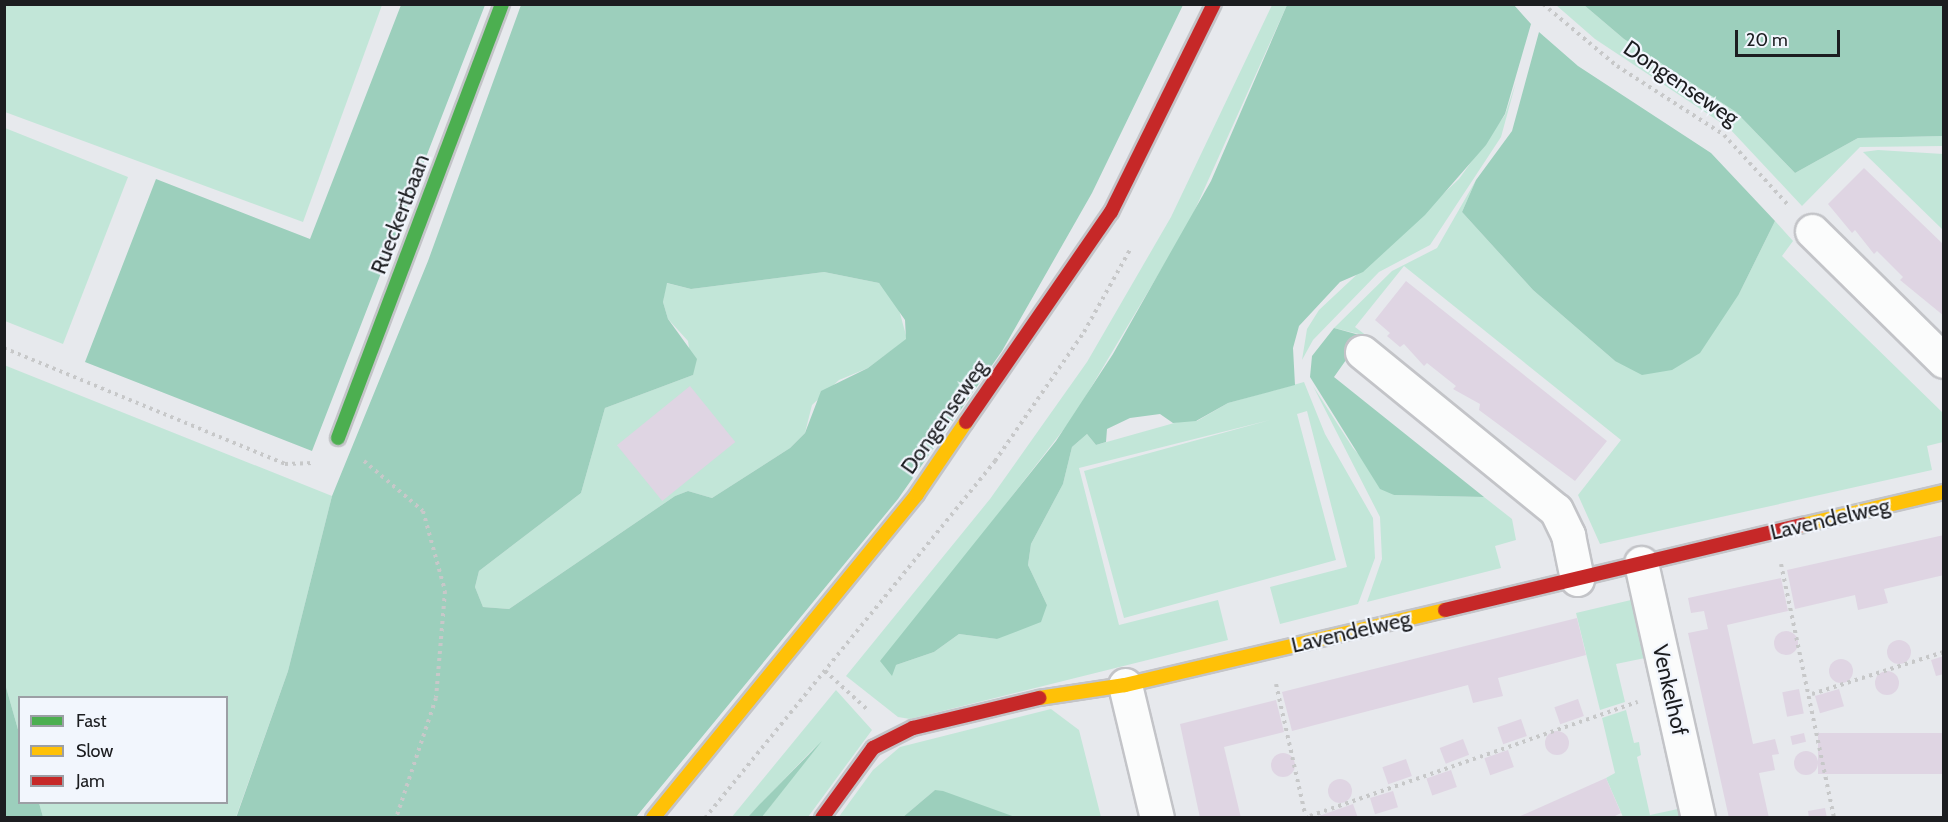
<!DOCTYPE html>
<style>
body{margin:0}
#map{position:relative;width:1948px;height:822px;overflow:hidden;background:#e7e9ed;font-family:Cabin,sans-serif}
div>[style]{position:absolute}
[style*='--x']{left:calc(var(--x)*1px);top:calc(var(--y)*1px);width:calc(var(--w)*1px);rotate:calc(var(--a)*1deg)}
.green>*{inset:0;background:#c2e6d8}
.forest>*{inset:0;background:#9ccfbc}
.building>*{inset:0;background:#dfd5e3;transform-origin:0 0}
.round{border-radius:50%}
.path>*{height:4px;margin-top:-2px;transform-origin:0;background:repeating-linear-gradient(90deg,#c7c8c9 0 3px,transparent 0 7.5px)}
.roads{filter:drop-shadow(2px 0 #c3c4c8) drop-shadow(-2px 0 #c3c4c8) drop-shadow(0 2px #c3c4c8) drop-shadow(0 -2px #c3c4c8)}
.street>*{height:33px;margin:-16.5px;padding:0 16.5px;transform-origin:16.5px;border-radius:16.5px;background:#fbfcfc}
.fast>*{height:14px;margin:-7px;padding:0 7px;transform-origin:7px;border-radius:7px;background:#4caf50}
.slow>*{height:14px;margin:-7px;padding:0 7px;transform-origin:7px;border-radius:7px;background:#ffc107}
.jam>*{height:14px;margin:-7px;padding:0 7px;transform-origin:7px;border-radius:7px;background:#c62828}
span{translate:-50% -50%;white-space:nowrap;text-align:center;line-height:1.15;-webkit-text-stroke:4.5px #f2f6fd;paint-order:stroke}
.street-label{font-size:22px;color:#1c1d20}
.frame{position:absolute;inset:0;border:6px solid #1c1d20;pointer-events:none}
.legend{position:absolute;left:18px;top:696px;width:210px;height:108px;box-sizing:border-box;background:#f2f6fd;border:2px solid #9c9fa5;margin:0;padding:8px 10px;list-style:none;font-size:18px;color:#1c1d20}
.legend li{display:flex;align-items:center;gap:12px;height:30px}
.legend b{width:30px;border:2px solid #9c9fa5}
.scale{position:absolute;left:1735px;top:30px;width:105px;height:27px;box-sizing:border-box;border:3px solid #1c1d20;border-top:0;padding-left:8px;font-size:18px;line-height:21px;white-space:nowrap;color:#1c1d20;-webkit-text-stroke:4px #f2f6fd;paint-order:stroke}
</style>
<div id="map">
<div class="green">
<div style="clip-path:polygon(4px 5px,5px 4px,382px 5px,303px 222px,5px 112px)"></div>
<div style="clip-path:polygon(1272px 5px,1287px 5px,1189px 223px,1074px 416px,923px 611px,896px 665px,934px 652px,959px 634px,997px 639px,1047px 605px,1028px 565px,1031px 544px,1063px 484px,1072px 447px,1087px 434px,1096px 445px,1192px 418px,1197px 421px,1228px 403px,1304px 382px,1325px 434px,1373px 518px,1375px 558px,1358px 604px,1280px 624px,1270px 587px,1347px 567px,1307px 411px,1297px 414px,1336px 560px,1124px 618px,1084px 471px,1270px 420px,1079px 468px,1119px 625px,1218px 600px,1228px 640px,910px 719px,898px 717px,846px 676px,990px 499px,1087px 362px,1171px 217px)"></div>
<div style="clip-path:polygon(1556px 5px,1584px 5px,1624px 39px,1736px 112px,1795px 173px,1858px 138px,1943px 136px,1943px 146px,1860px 147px,1802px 206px,1729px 128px,1595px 39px)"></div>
<div style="clip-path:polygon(1516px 82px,1501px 137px,1430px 245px,1379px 272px,1313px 340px,1302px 360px,1307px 329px,1319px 310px,1459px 179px,1505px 115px)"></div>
<div style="clip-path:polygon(5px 128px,128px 177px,63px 344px,5px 321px)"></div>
<div style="clip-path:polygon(1878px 150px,1943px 154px,1943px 230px,1863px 152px)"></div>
<div style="clip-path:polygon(1476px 180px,1462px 212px,1533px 290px,1615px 361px,1739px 294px,1775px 221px,1793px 241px,1782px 256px,1943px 413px,1943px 442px,1927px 446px,1932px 470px,1600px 544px,1578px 495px,1621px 440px,1404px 266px,1355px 327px,1367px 336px,1334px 328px,1392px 271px,1437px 248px)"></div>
<div style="clip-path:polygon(824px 272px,879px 283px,898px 306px,907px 339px,868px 368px,839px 380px,812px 405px,805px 433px,790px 448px,712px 498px,688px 491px,675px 496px,509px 609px,483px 607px,475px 587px,479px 571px,581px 493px,605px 408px,693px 375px,688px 341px,668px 319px,663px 302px,666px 283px,691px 289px)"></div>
<div style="clip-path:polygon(4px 365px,332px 496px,288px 671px,236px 817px,43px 817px,39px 803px,226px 802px,226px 698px,20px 698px,19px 733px,4px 680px)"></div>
<div style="clip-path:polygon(1313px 386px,1353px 448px,1394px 495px,1484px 497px,1512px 519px,1516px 540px,1495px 546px,1501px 568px,1367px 602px,1382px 559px,1380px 517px)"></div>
<div style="clip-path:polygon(1631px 600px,1645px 658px,1616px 664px,1625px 702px,1600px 710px,1576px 613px)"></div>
<div style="clip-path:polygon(836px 690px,872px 730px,808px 817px,762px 817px,816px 746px,748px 817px,731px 818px)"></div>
<div style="clip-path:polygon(1051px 709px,1079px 730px,1101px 817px,922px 817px,935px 790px,903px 817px,838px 818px,873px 770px,900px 747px)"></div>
<div style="clip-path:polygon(1626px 710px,1634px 743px,1639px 742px,1641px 755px,1637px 757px,1650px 815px,1678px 809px,1680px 817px,1623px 817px,1606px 778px,1615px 773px,1602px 718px)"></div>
</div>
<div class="forest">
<div style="clip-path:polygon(401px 5px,485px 5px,312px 451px,85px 362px,156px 179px,310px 239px)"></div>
<div style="clip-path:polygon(evenodd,521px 5px,1183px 5px,1092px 193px,1002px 351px,898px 499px,636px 817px,236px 818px,288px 671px,332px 496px,428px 261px,521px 5px,824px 272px,879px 283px,905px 320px,906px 339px,868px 368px,821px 391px,805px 433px,790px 448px,712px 498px,688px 491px,675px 496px,509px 609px,483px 607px,475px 587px,479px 571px,581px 493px,605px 408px,693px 375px,697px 359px,668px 319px,663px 302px,667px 283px,691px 289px,824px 272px)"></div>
<div style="clip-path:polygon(1287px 5px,1514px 5px,1531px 24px,1505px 114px,1486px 145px,1425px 215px,1363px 272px,1340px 282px,1299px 326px,1293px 348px,1295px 385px,1228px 403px,1196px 421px,1173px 423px,1160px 414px,1130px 418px,1107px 429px,1106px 442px,1096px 445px,1087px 434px,1072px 447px,1063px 484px,1031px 544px,1028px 565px,1047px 605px,1041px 622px,997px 639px,959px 634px,934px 652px,896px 665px,892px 676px,880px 661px,1056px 441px,1113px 354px,1211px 181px)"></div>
<div style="clip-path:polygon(1584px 5px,1943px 5px,1943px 136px,1858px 138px,1795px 173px,1736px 112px,1624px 39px)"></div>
<div style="clip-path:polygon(1539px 32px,1578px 66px,1711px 153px,1775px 221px,1739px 294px,1700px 353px,1672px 370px,1642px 375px,1615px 361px,1533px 290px,1462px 212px,1476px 180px,1512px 131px)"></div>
<div style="clip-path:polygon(1334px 328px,1363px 336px,1334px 377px,1484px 497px,1394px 495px,1380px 489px,1310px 377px,1312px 356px)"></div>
<div style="clip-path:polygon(4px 680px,19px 733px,20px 802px,39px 803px,43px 817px,5px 817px)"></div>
<div style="clip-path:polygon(822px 741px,762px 817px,748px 817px,760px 804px)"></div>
<div style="clip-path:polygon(935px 790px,943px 791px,1015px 817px,903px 817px)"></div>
</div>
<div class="building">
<div style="clip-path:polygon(1864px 168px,1944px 245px,1944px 316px,1900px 280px,1903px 277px,1877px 251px,1874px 254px,1855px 230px,1852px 233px,1828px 204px)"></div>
<div style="clip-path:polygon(1406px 281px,1607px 441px,1575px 481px,1479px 410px,1480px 404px,1453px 389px,1456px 386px,1427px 363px,1424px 366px,1404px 344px,1400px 347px,1387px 336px,1390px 333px,1375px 320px)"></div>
<div style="left:690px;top:386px;width:72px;height:94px;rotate:51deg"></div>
<div style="clip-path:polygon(1944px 535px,1944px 575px,1884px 589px,1888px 603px,1858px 610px,1855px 595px,1795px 609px,1787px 570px)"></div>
<div style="clip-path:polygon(1781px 578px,1788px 611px,1727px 625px,1753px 744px,1775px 739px,1779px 754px,1772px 755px,1775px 770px,1759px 773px,1769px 818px,1729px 818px,1688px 633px,1708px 629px,1704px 611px,1691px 613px,1688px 598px)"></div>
<div style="clip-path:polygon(1577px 618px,1586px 655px,1498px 678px,1503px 696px,1473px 703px,1468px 685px,1292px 731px,1282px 692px)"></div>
<div class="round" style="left:1774px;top:631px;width:24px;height:24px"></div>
<div class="round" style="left:1887px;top:640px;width:24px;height:24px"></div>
<div style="clip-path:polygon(1944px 656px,1944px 674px,1936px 676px,1931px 660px)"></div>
<div class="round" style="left:1829px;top:659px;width:24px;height:24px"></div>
<div class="round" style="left:1875px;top:671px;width:24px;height:24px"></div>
<div style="left:1799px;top:689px;width:25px;height:17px;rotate:79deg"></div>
<div style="left:1839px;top:689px;width:18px;height:25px;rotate:74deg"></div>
<div style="left:1578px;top:699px;width:18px;height:25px;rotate:71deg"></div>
<div style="clip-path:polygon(1276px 700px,1284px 732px,1224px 747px,1241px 818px,1200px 818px,1180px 724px)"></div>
<div style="left:1521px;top:719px;width:18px;height:25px;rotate:71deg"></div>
<div class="round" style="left:1545px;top:731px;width:24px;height:24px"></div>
<div style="left:1804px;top:733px;width:9px;height:14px;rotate:77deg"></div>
<div style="left:1944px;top:733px;width:41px;height:126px;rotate:90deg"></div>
<div style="left:1463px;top:739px;width:17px;height:25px;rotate:69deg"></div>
<div style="left:1508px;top:750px;width:18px;height:25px;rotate:71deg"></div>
<div class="round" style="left:1794px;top:751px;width:24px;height:24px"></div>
<div class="round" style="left:1271px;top:753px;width:24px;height:24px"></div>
<div style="left:1406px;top:759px;width:18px;height:25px;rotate:71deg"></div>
<div style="left:1451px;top:770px;width:18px;height:26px;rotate:71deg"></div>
<div style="clip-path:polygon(1606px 778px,1621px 813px,1611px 818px,1516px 818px)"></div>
<div class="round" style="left:1328px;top:779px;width:24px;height:24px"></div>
<div style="left:1393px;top:791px;width:17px;height:24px;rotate:73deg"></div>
<div style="clip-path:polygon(1353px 804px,1358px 818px,1316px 818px,1316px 817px)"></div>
<div style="clip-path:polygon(1825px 808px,1827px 818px,1809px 818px,1808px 811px)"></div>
</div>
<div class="path">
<div style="--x:1543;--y:4;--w:97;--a:40"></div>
<div style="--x:1617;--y:66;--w:127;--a:32.8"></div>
<div style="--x:1724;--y:135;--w:96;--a:47.5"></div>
<div style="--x:4;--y:348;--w:304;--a:22.4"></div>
<div style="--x:285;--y:464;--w:29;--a:-2"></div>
<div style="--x:364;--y:461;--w:77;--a:40.3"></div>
<div style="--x:423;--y:511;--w:83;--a:74.6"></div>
<div style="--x:445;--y:591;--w:107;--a:94.8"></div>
<div style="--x:436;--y:698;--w:126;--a:108.4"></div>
<div style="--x:1781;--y:564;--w:259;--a:78.2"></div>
<div style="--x:825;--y:671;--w:59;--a:42.3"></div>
<div style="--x:1276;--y:684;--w:137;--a:77.4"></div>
<div style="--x:1812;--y:694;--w:139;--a:-17.7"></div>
<div style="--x:1310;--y:816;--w:347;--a:-19.2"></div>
<div style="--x:705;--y:818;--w:460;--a:-50.9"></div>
<div style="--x:995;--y:461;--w:157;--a:-55.4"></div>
<div style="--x:1084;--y:332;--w:96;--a:-60.8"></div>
<div style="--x:1942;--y:818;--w:2;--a:-27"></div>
</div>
<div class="roads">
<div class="street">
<div style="--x:1812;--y:231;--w:185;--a:44.6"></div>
<div style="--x:1362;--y:352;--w:250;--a:39.2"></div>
<div style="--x:1556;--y:510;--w:28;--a:64"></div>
<div style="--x:1568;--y:535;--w:45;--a:78.4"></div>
<div style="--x:1641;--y:563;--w:261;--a:77.4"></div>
<div style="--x:1125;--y:685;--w:137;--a:76.5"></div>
</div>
<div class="fast">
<div style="--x:338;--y:438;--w:464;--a:-69.3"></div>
</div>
<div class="slow">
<div style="--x:1803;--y:525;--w:145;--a:-13.2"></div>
<div style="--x:1039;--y:698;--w:87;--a:-8.6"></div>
<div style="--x:1125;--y:685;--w:329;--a:-13.2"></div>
<div style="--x:653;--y:818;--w:418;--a:-50.8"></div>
<div style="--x:917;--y:494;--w:87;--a:-55.8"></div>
</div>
<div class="jam">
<div style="--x:966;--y:422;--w:255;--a:-55.4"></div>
<div style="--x:1111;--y:212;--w:232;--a:-63.7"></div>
<div style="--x:1445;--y:610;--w:368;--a:-13.4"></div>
<div style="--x:822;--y:818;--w:87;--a:-53.9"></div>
<div style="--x:873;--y:748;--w:45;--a:-26.6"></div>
<div style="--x:913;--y:728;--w:130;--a:-13.4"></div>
</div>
</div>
<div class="street-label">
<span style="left:1681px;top:83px;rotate:34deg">Dongenseweg</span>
<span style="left:400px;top:214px;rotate:-69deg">Rueckertbaan</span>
<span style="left:944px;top:417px;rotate:-55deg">Dongenseweg</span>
<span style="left:1830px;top:519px;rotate:-13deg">Lavendelweg</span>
<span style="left:1351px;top:632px;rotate:-13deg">Lavendelweg</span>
<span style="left:1670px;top:690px;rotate:77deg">Venkelhof</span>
</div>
<div class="frame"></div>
<ul class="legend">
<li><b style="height:8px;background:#4caf50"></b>Fast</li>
<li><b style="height:8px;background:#ffc107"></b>Slow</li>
<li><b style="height:8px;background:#c62828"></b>Jam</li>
</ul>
<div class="scale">20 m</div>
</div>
